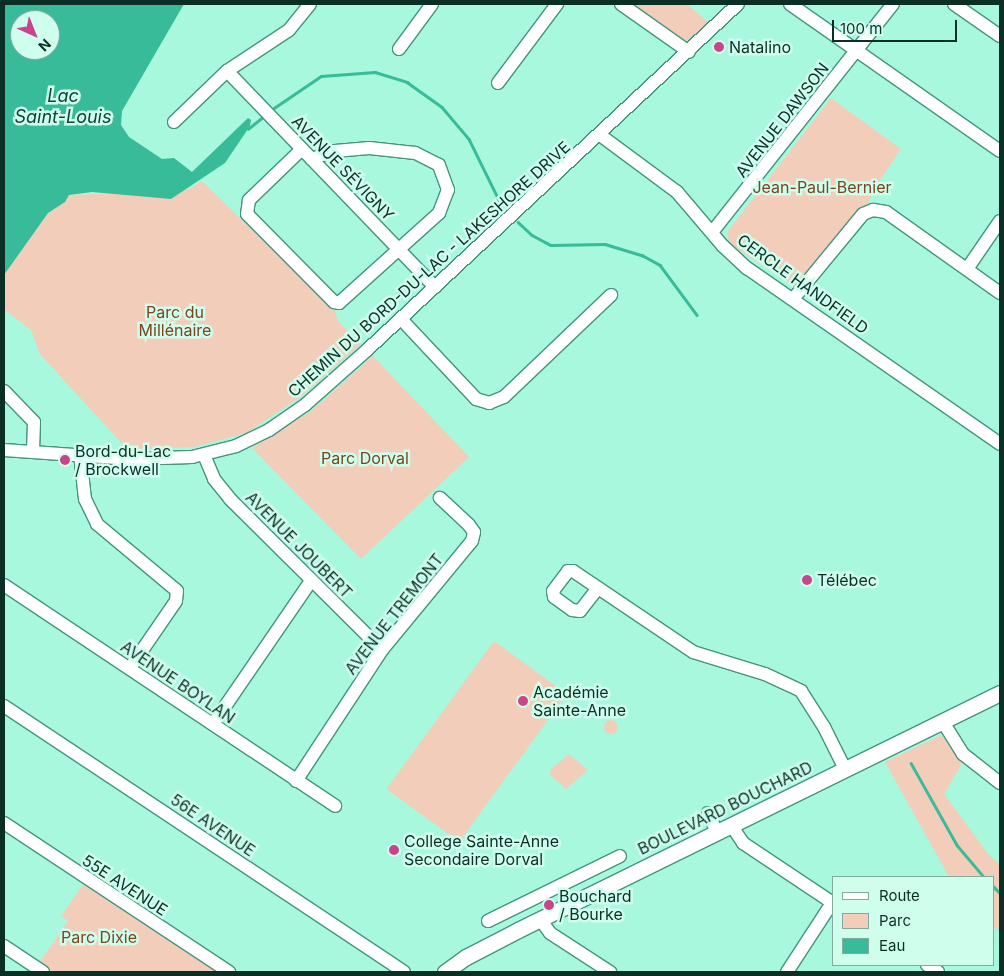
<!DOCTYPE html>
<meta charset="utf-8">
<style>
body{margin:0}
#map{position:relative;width:1004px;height:976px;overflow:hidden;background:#a7f8dc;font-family:Inter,sans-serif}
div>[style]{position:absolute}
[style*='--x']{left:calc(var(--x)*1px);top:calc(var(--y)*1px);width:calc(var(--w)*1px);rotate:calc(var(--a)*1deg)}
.green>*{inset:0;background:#f2ceba;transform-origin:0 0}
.round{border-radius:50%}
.water>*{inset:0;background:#37bb98}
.stream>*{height:2.5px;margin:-1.25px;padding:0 1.25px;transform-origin:1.25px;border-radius:1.25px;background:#37bb98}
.roads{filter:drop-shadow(1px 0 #44957d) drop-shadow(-1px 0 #44957d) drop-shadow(0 1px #44957d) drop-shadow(0 -1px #44957d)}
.minor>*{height:12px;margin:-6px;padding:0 6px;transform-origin:6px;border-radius:6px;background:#fff}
.major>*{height:15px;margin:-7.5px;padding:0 7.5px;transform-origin:7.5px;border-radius:7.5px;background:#fff}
.dots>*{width:14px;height:14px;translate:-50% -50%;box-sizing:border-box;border:2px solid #cffeed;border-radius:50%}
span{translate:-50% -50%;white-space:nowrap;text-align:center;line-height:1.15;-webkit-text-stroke:5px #cffeed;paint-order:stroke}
.poi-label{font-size:16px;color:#0c2f25}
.left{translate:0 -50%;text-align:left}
.street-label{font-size:16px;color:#0c2f25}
.park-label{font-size:16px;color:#7c441f}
.water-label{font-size:18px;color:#0e4536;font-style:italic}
.frame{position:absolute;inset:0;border:5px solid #0c2f25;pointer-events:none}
.legend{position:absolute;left:832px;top:876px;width:162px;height:90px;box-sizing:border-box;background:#cffeed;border:1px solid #81ab9d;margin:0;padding:6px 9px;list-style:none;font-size:15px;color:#0c2f25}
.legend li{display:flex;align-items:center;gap:10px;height:25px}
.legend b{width:25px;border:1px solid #81ab9d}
.north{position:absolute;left:10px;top:10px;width:50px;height:50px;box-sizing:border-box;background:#cffeed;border:1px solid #81ab9d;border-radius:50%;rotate:136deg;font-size:14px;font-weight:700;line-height:20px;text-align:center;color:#0c2f25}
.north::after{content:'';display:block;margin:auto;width:18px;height:22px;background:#c8458b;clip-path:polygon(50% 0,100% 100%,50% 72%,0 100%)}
.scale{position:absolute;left:832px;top:20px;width:125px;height:22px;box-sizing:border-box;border:2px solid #0c2f25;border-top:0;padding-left:6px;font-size:15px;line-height:18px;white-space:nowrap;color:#0c2f25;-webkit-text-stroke:4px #cffeed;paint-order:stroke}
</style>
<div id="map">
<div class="green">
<div style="clip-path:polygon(634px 4px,687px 4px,709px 23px,689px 40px,681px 40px)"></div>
<div style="clip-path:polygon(831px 98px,901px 149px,876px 186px,863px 214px,795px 287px,730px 244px,727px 232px)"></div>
<div style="clip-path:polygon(202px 181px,335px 311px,338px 321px,361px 344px,301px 397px,246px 433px,194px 447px,127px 449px,40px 354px,31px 330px,4px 309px,4px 275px,48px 213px,65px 202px,69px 195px,189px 189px)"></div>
<div style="clip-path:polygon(373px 356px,469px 457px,361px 559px,252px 448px,311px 411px)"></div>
<div style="left:494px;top:641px;width:90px;height:183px;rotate:36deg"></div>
<div class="round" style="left:604px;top:720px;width:14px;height:14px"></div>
<div style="clip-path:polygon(941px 735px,963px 762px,944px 794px,989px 855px,1000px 865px,1000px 931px,993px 926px,993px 877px,949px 877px,885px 762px)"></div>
<div style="clip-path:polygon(569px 754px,588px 770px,566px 789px,550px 775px,551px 769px)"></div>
<div style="clip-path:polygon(84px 883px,140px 922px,142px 920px,221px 972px,52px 972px,39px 963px,68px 921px,61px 916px)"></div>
</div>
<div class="water">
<div style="clip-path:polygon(evenodd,4px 4px,184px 4px,122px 111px,121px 125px,129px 137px,162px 159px,174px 158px,192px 172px,248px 118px,251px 120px,250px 126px,225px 163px,171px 199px,92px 192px,69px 195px,65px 202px,48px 213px,4px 275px,4px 4px,20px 20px,50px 20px,50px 50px,20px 50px,20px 20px)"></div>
</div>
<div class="stream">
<div style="--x:271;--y:110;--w:60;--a:-34.2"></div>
<div style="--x:321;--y:76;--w:54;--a:-4.2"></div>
<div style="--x:375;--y:72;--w:34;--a:17"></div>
<div style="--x:407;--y:82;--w:43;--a:35.5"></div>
<div style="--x:442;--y:107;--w:42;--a:49.8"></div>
<div style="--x:469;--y:139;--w:70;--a:63.8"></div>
<div style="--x:248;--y:129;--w:22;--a:-39"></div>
<div style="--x:518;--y:222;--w:19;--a:43"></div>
<div style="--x:532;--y:235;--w:21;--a:28"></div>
<div style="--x:551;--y:245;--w:54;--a:-1.1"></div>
<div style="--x:605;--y:244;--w:39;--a:17"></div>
<div style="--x:642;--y:255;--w:21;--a:29"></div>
<div style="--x:660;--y:265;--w:62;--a:53.5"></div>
<div style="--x:911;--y:763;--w:94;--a:60.7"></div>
<div style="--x:957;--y:845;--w:42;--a:49.8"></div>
<div style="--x:993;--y:886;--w:10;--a:45"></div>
</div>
<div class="roads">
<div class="minor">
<div style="--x:621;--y:4;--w:83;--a:35.2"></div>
<div style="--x:790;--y:4;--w:256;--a:35"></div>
<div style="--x:954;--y:4;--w:56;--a:34.8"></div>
<div style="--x:399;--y:49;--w:56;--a:-53.7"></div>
<div style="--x:227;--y:71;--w:300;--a:46.1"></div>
<div style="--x:498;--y:83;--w:99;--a:-53.2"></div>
<div style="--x:174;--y:122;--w:74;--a:-43.9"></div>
<div style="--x:227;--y:71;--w:74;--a:-33.5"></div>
<div style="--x:289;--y:30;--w:33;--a:-51"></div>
<div style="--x:600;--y:135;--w:96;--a:36.5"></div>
<div style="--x:677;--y:192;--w:71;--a:49.6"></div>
<div style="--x:723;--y:246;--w:33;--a:43"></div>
<div style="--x:747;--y:268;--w:308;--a:34.8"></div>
<div style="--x:302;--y:149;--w:74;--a:136.1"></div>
<div style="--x:249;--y:200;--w:14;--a:98"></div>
<div style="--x:247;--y:214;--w:124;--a:45.3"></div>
<div style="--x:334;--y:302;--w:5;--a:11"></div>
<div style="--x:339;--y:303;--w:135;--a:-42"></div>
<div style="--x:439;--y:213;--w:25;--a:-69"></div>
<div style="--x:448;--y:190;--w:27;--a:-110"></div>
<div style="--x:439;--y:165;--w:27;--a:-153"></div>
<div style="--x:415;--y:153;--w:46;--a:-173.8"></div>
<div style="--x:369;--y:148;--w:37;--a:175"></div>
<div style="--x:332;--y:151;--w:22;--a:158"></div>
<div style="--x:713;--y:231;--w:290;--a:-51.6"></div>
<div style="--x:967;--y:269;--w:58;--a:-55.5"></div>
<div style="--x:793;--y:299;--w:110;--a:-50.5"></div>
<div style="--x:863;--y:214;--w:11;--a:-22"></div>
<div style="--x:873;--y:210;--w:13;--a:9"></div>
<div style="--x:886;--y:212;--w:140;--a:35.4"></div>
<div style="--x:401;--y:319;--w:110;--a:46.8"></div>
<div style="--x:476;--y:399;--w:14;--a:17"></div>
<div style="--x:489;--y:403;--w:16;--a:-22"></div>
<div style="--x:504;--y:397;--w:148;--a:-43.6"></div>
<div style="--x:4;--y:391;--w:43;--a:45.9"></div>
<div style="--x:34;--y:422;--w:29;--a:92"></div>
<div style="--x:4;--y:450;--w:127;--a:4.1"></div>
<div style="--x:131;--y:459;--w:61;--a:-1.9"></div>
<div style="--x:192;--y:457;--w:45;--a:-14"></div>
<div style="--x:236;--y:446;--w:37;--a:-26"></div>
<div style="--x:269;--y:430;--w:44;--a:-34.8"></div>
<div style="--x:305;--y:405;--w:83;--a:-41.6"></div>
<div style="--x:367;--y:350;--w:507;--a:-43"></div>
<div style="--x:80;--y:454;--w:45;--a:83.7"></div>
<div style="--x:85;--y:499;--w:28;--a:64"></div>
<div style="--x:97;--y:524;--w:104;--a:39.9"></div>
<div style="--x:177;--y:591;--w:10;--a:96"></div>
<div style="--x:176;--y:601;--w:81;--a:124.5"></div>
<div style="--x:204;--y:455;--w:26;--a:67"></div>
<div style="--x:214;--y:479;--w:26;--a:51"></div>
<div style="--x:230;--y:499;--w:214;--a:44.8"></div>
<div style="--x:4;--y:585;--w:398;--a:33.7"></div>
<div style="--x:598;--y:588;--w:29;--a:128"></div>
<div style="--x:580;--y:611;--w:8;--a:-173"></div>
<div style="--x:572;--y:610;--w:22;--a:-144"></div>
<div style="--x:554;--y:597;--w:6;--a:-99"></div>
<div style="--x:553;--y:591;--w:25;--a:-53"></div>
<div style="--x:568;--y:571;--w:5;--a:0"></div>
<div style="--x:573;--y:571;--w:145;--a:34"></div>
<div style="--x:693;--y:652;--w:75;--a:17"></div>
<div style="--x:765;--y:674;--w:40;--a:25"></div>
<div style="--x:801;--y:691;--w:43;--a:57.4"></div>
<div style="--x:824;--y:727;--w:47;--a:63.4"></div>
<div style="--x:4;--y:706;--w:480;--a:33.6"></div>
<div style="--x:943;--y:722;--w:38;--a:58"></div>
<div style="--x:963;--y:754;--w:47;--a:38.1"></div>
<div style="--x:213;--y:724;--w:173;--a:-55.6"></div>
<div style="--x:296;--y:781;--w:157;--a:-56.7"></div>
<div style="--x:382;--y:650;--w:141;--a:-50.5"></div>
<div style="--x:472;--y:541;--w:9;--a:-77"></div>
<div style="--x:474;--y:532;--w:9;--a:-126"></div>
<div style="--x:469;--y:525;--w:40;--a:-137"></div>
<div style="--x:708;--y:813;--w:21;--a:65"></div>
<div style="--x:4;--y:823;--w:270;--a:33.5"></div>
<div style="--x:731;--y:825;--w:22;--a:56"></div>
<div style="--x:743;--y:843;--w:108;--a:33.7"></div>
<div style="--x:540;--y:919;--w:17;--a:54"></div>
<div style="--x:550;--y:933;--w:72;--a:33"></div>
<div style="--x:488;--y:921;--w:147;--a:-26.2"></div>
<div style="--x:4;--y:946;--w:47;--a:33.7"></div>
<div style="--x:927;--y:965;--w:13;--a:32"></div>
<div style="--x:787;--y:972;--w:82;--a:-56.9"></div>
</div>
<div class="major">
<div style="--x:445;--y:972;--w:26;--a:-36"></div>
<div style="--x:466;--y:957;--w:59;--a:-27.4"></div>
<div style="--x:518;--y:930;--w:537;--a:-26.18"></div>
</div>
</div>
<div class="dots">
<div style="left:719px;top:47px;background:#c8458b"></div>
<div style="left:65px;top:460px;background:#c8458b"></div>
<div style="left:807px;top:580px;background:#c8458b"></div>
<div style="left:523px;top:701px;background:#c8458b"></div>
<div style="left:394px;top:850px;background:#c8458b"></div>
<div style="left:549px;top:905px;background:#c8458b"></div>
</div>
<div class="poi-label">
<span class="left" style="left:729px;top:47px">Natalino</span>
<span class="left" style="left:75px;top:460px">Bord-du-Lac<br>/ Brockwell</span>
<span class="left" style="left:817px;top:580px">Télébec</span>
<span class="left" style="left:533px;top:701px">Académie<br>Sainte-Anne</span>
<span class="left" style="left:404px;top:850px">College Sainte-Anne<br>Secondaire Dorval</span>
<span class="left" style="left:559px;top:905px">Bouchard<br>/ Bourke</span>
</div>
<div class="street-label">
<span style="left:782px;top:120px;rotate:-52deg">AVENUE DAWSON</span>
<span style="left:343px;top:168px;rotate:46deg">AVENUE SÉVIGNY</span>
<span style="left:429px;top:269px;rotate:-42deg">CHEMIN DU BORD-DU-LAC - LAKESHORE DRIVE</span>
<span style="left:803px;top:284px;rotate:36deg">CERCLE HANDFIELD</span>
<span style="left:299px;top:545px;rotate:45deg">AVENUE JOUBERT</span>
<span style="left:394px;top:614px;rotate:-52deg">AVENUE TREMONT</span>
<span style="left:178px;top:682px;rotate:34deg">AVENUE BOYLAN</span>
<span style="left:725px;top:808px;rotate:-26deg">BOULEVARD BOUCHARD</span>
<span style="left:213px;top:825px;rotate:34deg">56E AVENUE</span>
<span style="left:125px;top:885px;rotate:33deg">55E AVENUE</span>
</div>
<div class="park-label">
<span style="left:822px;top:187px">Jean-Paul-Bernier</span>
<span style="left:175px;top:321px">Parc du<br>Millénaire</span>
<span style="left:365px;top:458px">Parc Dorval</span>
<span style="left:99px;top:937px">Parc Dixie</span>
</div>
<div class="water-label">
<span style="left:63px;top:107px">Lac<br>Saint-Louis</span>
</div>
<div class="frame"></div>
<ul class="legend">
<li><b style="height:6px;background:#fff"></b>Route</li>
<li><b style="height:14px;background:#f2ceba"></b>Parc</li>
<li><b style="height:14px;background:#37bb98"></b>Eau</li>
</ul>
<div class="north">N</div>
<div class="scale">100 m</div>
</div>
